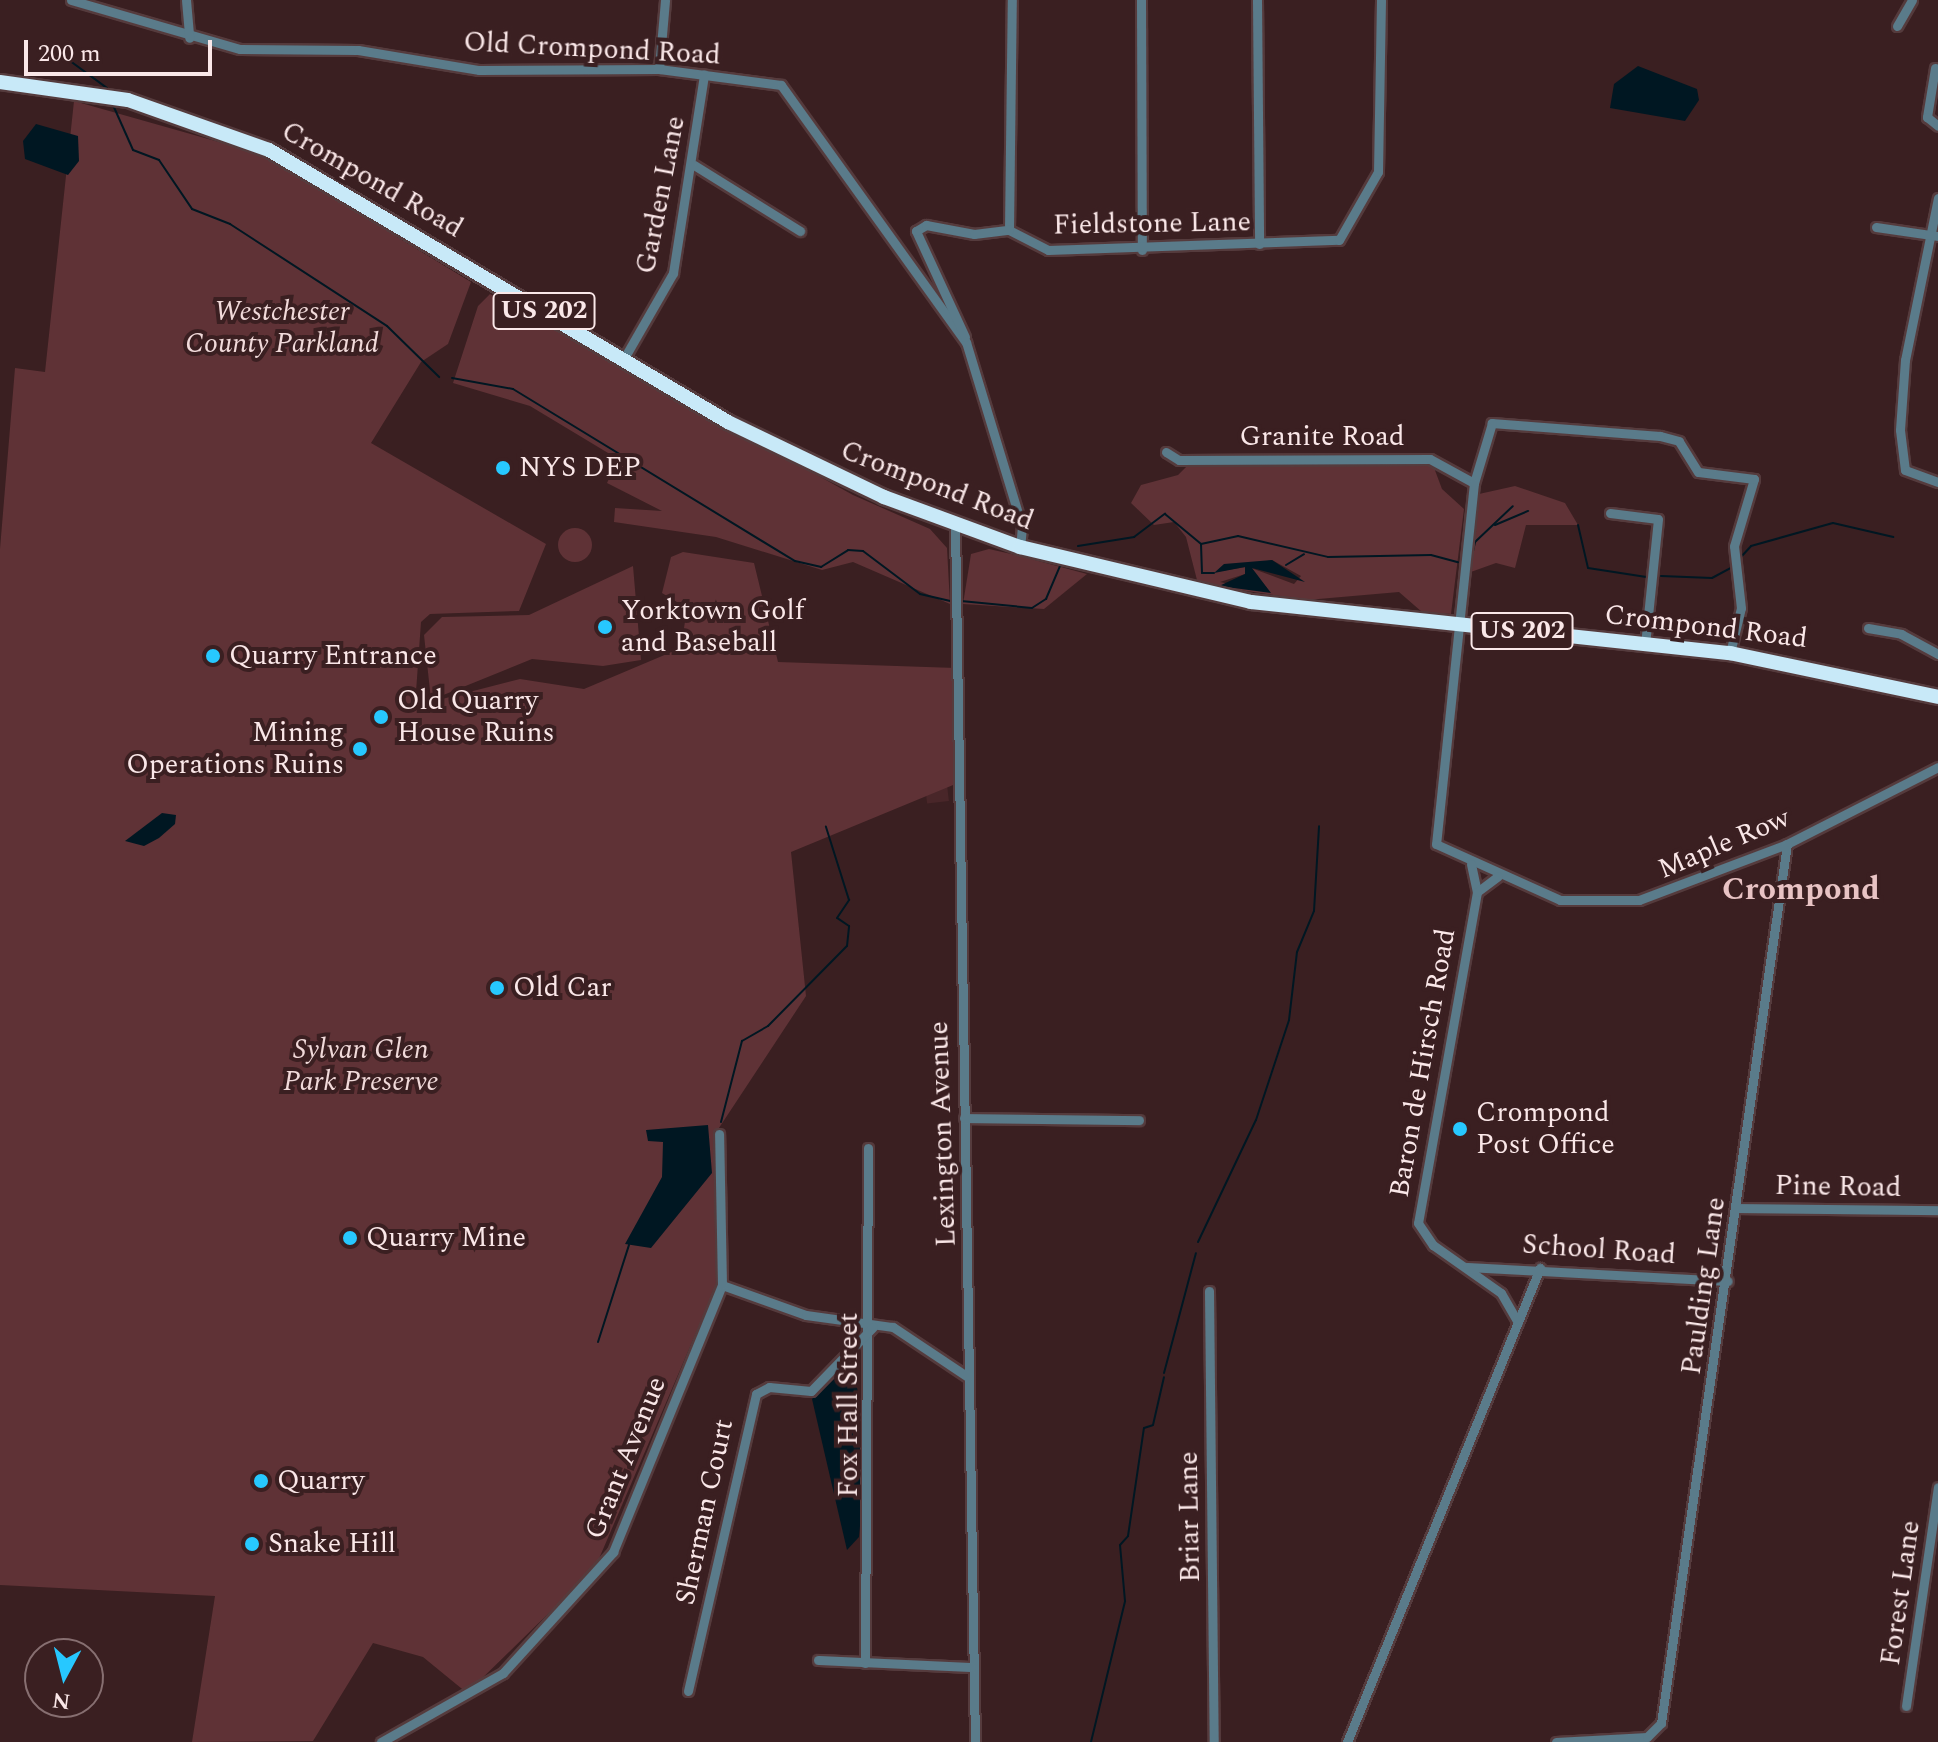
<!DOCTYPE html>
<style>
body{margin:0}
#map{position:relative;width:1938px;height:1742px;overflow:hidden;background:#3a1f21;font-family:Spectral,serif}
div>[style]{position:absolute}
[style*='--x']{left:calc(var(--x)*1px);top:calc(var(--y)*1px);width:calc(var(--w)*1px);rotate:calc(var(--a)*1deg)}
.built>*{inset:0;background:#492629;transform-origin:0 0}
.green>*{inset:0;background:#5f3236}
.round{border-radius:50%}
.water>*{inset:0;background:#001722}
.stream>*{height:2px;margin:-1px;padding:0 1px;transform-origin:1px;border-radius:1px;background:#001722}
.roads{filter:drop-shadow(2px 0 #553b3d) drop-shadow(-2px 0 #553b3d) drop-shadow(0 2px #553b3d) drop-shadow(0 -2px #553b3d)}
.minor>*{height:9px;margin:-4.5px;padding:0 4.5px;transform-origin:4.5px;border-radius:4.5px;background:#5a7b8a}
.highway>*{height:14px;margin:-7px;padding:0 7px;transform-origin:7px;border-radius:7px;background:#c8e9f8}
.dots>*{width:22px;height:22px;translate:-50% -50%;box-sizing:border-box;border:4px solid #3a1f21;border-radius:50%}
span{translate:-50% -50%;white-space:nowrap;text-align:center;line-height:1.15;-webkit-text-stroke:8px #3a1f21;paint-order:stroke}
.shield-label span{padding:2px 6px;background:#3a1f21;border:2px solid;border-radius:6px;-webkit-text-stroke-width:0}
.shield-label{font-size:26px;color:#fae7e8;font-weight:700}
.street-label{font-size:28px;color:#fae7e8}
.park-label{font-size:28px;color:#f1dada;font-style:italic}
.poi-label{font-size:28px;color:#fae7e8}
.left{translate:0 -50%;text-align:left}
.right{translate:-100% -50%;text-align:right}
.quarter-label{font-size:32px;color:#e8c3c4;font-weight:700}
.north{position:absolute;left:24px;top:1638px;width:80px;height:80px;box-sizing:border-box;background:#3a1f21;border:2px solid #876f71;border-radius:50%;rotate:187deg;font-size:22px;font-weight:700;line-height:32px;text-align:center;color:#fae7e8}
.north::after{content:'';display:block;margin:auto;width:28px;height:36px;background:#27c8ff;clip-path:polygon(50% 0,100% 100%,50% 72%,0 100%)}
.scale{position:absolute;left:24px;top:40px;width:188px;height:36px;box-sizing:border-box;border:4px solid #fae7e8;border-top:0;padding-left:10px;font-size:24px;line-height:28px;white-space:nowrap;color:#fae7e8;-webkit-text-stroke:6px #3a1f21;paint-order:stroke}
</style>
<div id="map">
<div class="built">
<div style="left:947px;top:785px;width:16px;height:22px;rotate:83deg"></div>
</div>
<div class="green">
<div style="clip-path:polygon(74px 101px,261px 154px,471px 282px,448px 344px,421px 362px,371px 443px,546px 544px,519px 611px,430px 614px,421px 622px,415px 706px,520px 679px,584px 689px,681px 648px,687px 608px,662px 593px,671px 557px,683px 552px,754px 563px,778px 662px,956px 668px,958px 783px,791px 852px,806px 996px,715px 1134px,720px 1277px,595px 1568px,467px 1693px,423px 1657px,373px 1643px,313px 1741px,192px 1742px,215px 1596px,0 1585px,0 549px,15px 368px,45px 372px)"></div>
<div style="clip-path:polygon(490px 294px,853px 495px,930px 529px,947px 548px,950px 604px,853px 562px,822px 570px,716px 537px,614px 522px,615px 508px,662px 511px,607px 483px,618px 459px,530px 406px,453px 383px,478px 306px)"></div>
<div style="clip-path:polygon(evenodd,1191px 462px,1433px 465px,1442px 489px,1464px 509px,1451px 614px,1422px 612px,1399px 592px,1307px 600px,1198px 584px,1186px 537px,1174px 522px,1154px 525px,1131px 503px,1141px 485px,1178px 475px,1191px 462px,1272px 560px,1301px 576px,1294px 584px,1251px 568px,1270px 592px,1220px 582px,1245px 574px,1246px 567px,1215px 572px,1272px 560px)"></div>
<div style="clip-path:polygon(1515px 486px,1565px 503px,1578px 525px,1526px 525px,1515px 568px,1496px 563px,1468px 573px,1479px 494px)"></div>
<div class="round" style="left:558px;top:528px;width:34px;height:34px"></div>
<div style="clip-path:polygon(989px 549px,1020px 556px,1087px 574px,1044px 609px,963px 604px,971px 554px)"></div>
<div style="clip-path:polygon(633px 566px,641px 660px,603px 666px,532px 659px,431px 700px,424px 635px,442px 617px,529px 615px)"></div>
</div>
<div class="water">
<div style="clip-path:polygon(1638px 66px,1697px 89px,1699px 100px,1685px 121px,1610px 108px,1614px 84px)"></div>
<div style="clip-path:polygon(36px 124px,78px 136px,79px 161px,68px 175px,25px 159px,23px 141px)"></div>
<div style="clip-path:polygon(1272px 560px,1305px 582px,1252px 568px,1271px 593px,1219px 586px,1245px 574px,1245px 567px,1214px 573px,1224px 564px)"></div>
<div style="clip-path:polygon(162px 813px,176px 815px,175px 824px,159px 838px,144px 846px,125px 841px)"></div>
<div style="clip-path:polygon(708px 1125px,712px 1173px,651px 1248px,625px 1244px,662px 1177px,663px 1142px,648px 1141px,646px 1130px)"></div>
<div style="clip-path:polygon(850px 1365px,863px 1408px,863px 1493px,859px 1537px,847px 1550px,812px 1399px)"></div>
</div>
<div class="stream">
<div style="--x:62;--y:55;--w:56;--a:36.3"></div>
<div style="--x:113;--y:105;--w:49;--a:66"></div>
<div style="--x:133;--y:150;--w:28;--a:21"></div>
<div style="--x:159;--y:160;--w:59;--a:56"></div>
<div style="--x:192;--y:209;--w:41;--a:21.5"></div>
<div style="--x:230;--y:224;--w:187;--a:33"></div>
<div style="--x:387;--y:326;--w:73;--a:44.4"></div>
<div style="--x:452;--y:378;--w:62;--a:10.2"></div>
<div style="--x:513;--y:389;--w:330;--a:31.4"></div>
<div style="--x:795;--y:561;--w:27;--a:13"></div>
<div style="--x:821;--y:567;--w:32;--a:-32"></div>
<div style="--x:848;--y:550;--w:15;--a:4"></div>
<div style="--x:863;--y:551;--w:71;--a:37"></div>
<div style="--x:920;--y:594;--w:31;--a:13"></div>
<div style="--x:1495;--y:525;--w:36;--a:-23"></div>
<div style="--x:1578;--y:525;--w:44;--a:76.9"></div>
<div style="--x:1588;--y:568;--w:59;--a:8.8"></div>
<div style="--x:1201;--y:544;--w:29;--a:88"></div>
<div style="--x:1202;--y:573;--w:12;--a:0"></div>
<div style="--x:1078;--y:546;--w:57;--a:-9.1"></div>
<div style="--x:1134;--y:537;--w:39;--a:-37"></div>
<div style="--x:1165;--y:514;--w:47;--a:39.8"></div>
<div style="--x:1201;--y:544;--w:38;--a:-12"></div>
<div style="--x:1238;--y:536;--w:92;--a:13.1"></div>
<div style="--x:1328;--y:557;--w:103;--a:-1.1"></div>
<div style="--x:1431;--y:555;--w:28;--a:15"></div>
<div style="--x:1740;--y:558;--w:16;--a:-47"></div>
<div style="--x:1751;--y:546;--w:85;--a:-15.7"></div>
<div style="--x:1833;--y:523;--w:62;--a:13.1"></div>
<div style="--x:1470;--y:564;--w:23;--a:-77"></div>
<div style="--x:1475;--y:542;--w:52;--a:-43.5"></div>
<div style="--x:1286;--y:565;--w:21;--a:-31"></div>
<div style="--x:1661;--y:576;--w:51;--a:2.2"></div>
<div style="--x:1712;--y:578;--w:24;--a:-28"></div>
<div style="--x:961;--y:601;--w:71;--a:5.6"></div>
<div style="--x:1032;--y:608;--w:17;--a:-33"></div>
<div style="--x:1046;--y:599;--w:36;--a:-67"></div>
<div style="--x:721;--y:1122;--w:84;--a:-75.5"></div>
<div style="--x:742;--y:1041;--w:30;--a:-30"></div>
<div style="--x:768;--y:1026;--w:112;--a:-45.4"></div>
<div style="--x:847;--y:946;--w:20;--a:-84"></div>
<div style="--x:849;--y:926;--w:14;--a:-146"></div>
<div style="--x:837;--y:918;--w:22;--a:-56"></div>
<div style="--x:849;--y:900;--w:77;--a:-107.5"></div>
<div style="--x:1198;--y:1242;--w:135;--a:-64.6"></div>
<div style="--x:1256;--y:1120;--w:105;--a:-71.7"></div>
<div style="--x:1289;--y:1020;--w:68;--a:-83.3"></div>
<div style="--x:1297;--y:952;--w:44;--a:-67.5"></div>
<div style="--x:1314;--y:911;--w:85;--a:-86.6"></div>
<div style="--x:598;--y:1342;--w:102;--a:-72.3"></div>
<div style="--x:1164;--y:1373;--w:124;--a:-75.1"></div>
<div style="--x:1091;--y:1742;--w:145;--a:-76.4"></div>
<div style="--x:1125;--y:1601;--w:56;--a:-95.1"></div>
<div style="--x:1120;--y:1545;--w:12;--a:-48"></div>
<div style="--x:1128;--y:1536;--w:109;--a:-81.6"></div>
<div style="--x:1144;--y:1428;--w:9;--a:-18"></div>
<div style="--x:1153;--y:1425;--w:49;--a:-77.1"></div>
</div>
<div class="roads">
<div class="minor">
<div style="--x:71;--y:0;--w:176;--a:16.2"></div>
<div style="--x:240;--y:49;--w:118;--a:0.5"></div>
<div style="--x:358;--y:50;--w:123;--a:9.4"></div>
<div style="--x:479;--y:70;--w:180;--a:-0.3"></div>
<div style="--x:659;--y:69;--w:123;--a:7.5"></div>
<div style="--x:781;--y:85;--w:317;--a:54.3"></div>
<div style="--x:966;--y:342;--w:192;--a:73.1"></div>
<div style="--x:1022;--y:526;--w:21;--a:95"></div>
<div style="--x:186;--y:0;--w:38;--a:85"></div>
<div style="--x:1141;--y:0;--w:250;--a:89.8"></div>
<div style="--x:1257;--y:0;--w:244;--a:89.5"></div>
<div style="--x:1897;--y:26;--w:30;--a:-60"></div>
<div style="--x:1935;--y:68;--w:50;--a:99.3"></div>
<div style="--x:1927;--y:117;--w:14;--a:39"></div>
<div style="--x:659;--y:69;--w:69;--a:-85"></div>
<div style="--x:694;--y:165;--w:125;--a:31.9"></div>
<div style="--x:1938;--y:198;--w:165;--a:101.5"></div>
<div style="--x:1905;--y:360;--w:70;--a:94.1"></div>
<div style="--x:1900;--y:430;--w:40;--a:82.9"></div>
<div style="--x:1905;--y:470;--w:35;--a:20"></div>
<div style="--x:1876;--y:227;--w:63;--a:8.3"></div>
<div style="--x:1009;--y:230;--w:44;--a:27.1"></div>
<div style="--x:1048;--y:250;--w:291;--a:-2"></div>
<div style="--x:1339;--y:240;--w:78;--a:-60.2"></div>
<div style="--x:1378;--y:172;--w:172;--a:-89"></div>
<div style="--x:1009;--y:230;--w:230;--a:-89.3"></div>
<div style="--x:965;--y:337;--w:117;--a:-114.8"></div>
<div style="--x:916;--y:231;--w:12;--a:-31"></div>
<div style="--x:926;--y:225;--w:49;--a:10.6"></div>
<div style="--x:974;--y:234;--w:35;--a:-7"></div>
<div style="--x:623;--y:360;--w:100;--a:-60.1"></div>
<div style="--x:673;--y:273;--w:201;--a:-81.1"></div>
<div style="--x:1166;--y:452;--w:15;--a:32"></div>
<div style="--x:1179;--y:460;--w:251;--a:-0.2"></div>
<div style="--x:1430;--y:459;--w:50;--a:28.6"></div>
<div style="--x:1610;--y:513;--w:48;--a:7.1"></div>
<div style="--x:1658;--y:519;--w:126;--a:95.9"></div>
<div style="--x:955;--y:525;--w:1217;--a:89.06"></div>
<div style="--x:1868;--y:628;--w:34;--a:10"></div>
<div style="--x:1901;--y:634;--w:42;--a:28.4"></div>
<div style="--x:1730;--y:653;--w:46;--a:-76.3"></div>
<div style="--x:1741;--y:608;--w:62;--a:-96.4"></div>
<div style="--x:1734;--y:546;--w:70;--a:-73.4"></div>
<div style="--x:1754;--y:479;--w:56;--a:-172.9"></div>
<div style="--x:1698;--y:472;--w:36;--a:-122"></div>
<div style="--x:1679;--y:441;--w:20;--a:-165"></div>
<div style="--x:1660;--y:436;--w:169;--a:-175.6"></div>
<div style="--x:1492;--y:423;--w:63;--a:106.7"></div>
<div style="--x:1474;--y:483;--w:363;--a:96"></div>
<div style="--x:1436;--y:844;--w:136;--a:24.3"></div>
<div style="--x:1560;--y:900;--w:79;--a:0"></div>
<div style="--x:1639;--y:900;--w:158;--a:-20.7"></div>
<div style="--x:1787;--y:844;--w:169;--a:-27"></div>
<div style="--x:1471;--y:864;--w:29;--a:78"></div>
<div style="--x:1477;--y:892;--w:336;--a:100.1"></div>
<div style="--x:1418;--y:1223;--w:27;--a:56"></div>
<div style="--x:1433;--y:1245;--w:83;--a:35.2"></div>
<div style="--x:1501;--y:1293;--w:34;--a:60"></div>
<div style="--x:1477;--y:892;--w:26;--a:-37"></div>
<div style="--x:964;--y:1118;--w:175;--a:0.7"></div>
<div style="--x:1738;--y:1208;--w:200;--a:0.6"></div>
<div style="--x:1467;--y:1267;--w:261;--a:3.1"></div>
<div style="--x:722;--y:1285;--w:89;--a:19.7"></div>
<div style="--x:806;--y:1315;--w:88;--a:7.9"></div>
<div style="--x:893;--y:1327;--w:90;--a:33.7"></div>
<div style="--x:1209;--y:1291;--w:451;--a:89.4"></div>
<div style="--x:818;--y:1660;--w:153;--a:2.6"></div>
<div style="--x:865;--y:1663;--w:515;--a:-89.67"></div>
<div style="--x:688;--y:1691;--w:305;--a:-77.1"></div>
<div style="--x:756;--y:1394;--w:15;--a:-28"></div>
<div style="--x:769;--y:1387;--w:42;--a:5.4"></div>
<div style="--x:811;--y:1391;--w:89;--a:-45.9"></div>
<div style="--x:1906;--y:1706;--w:221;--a:-81.7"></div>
<div style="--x:381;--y:1742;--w:140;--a:-29.5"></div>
<div style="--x:503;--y:1673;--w:164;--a:-47.7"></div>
<div style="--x:613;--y:1552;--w:288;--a:-67.8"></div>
<div style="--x:722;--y:1285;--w:151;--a:-91.1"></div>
<div style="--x:1347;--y:1742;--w:512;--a:-67.85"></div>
<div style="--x:1556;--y:1742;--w:91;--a:-3.1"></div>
<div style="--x:1647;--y:1737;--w:20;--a:-45"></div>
<div style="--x:1661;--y:1723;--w:888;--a:-81.84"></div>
</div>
<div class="highway">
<div style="--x:0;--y:82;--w:129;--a:8"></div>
<div style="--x:128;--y:100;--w:150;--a:19.5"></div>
<div style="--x:269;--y:150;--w:534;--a:30.65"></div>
<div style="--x:728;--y:422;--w:173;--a:25.7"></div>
<div style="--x:884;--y:497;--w:145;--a:20.2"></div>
<div style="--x:1020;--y:547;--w:237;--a:13.4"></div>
<div style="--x:1251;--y:602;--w:482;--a:6.1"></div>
<div style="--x:1730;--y:653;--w:213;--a:11.9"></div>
</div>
</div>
<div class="dots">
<div style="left:503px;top:468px;background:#27c8ff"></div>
<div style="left:605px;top:627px;background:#27c8ff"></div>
<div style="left:213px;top:656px;background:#27c8ff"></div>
<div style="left:381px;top:717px;background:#27c8ff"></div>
<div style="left:360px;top:749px;background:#27c8ff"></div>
<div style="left:497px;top:988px;background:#27c8ff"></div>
<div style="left:1460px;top:1129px;background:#27c8ff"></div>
<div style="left:350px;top:1238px;background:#27c8ff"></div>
<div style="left:261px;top:1481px;background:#27c8ff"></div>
<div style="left:252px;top:1544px;background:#27c8ff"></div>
</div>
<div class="shield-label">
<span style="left:544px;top:311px">US 202</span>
<span style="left:1522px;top:631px">US 202</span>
</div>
<div class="street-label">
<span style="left:592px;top:49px;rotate:3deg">Old Crompond Road</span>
<span style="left:372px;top:180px;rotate:30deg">Crompond Road</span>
<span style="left:661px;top:195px;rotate:-79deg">Garden Lane</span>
<span style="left:1152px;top:224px;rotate:-1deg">Fieldstone Lane</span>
<span style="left:1322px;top:437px">Granite Road</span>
<span style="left:937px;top:486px;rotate:21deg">Crompond Road</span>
<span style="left:1706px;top:627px;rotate:7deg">Crompond Road</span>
<span style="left:1724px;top:844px;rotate:-23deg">Maple Row</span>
<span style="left:1423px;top:1063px;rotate:-80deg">Baron de Hirsch Road</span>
<span style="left:943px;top:1134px;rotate:-92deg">Lexington Avenue</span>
<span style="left:1838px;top:1187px;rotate:1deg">Pine Road</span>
<span style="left:1599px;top:1250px;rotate:4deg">School Road</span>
<span style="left:1704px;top:1286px;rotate:-82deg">Paulding Lane</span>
<span style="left:849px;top:1405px;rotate:-90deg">Fox Hall Street</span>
<span style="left:626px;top:1458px;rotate:-68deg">Grant Avenue</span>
<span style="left:705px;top:1512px;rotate:-78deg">Sherman Court</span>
<span style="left:1190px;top:1517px;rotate:-91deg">Briar Lane</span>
<span style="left:1901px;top:1593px;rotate:-82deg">Forest Lane</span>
</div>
<div class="park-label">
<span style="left:282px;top:328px">Westchester<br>County Parkland</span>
<span style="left:361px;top:1066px">Sylvan Glen<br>Park Preserve</span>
</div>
<div class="poi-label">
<span class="left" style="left:519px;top:468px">NYS DEP</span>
<span class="left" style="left:621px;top:627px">Yorktown Golf<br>and Baseball</span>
<span class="left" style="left:229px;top:656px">Quarry Entrance</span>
<span class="left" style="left:397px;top:717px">Old Quarry<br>House Ruins</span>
<span class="right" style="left:344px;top:749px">Mining<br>Operations Ruins</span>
<span class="left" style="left:513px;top:988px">Old Car</span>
<span class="left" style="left:1476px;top:1129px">Crompond<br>Post Office</span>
<span class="left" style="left:366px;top:1238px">Quarry Mine</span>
<span class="left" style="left:277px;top:1481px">Quarry</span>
<span class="left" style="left:268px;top:1544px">Snake Hill</span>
</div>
<div class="quarter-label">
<span style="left:1801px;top:890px">Crompond</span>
</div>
<div class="north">N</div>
<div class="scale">200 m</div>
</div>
